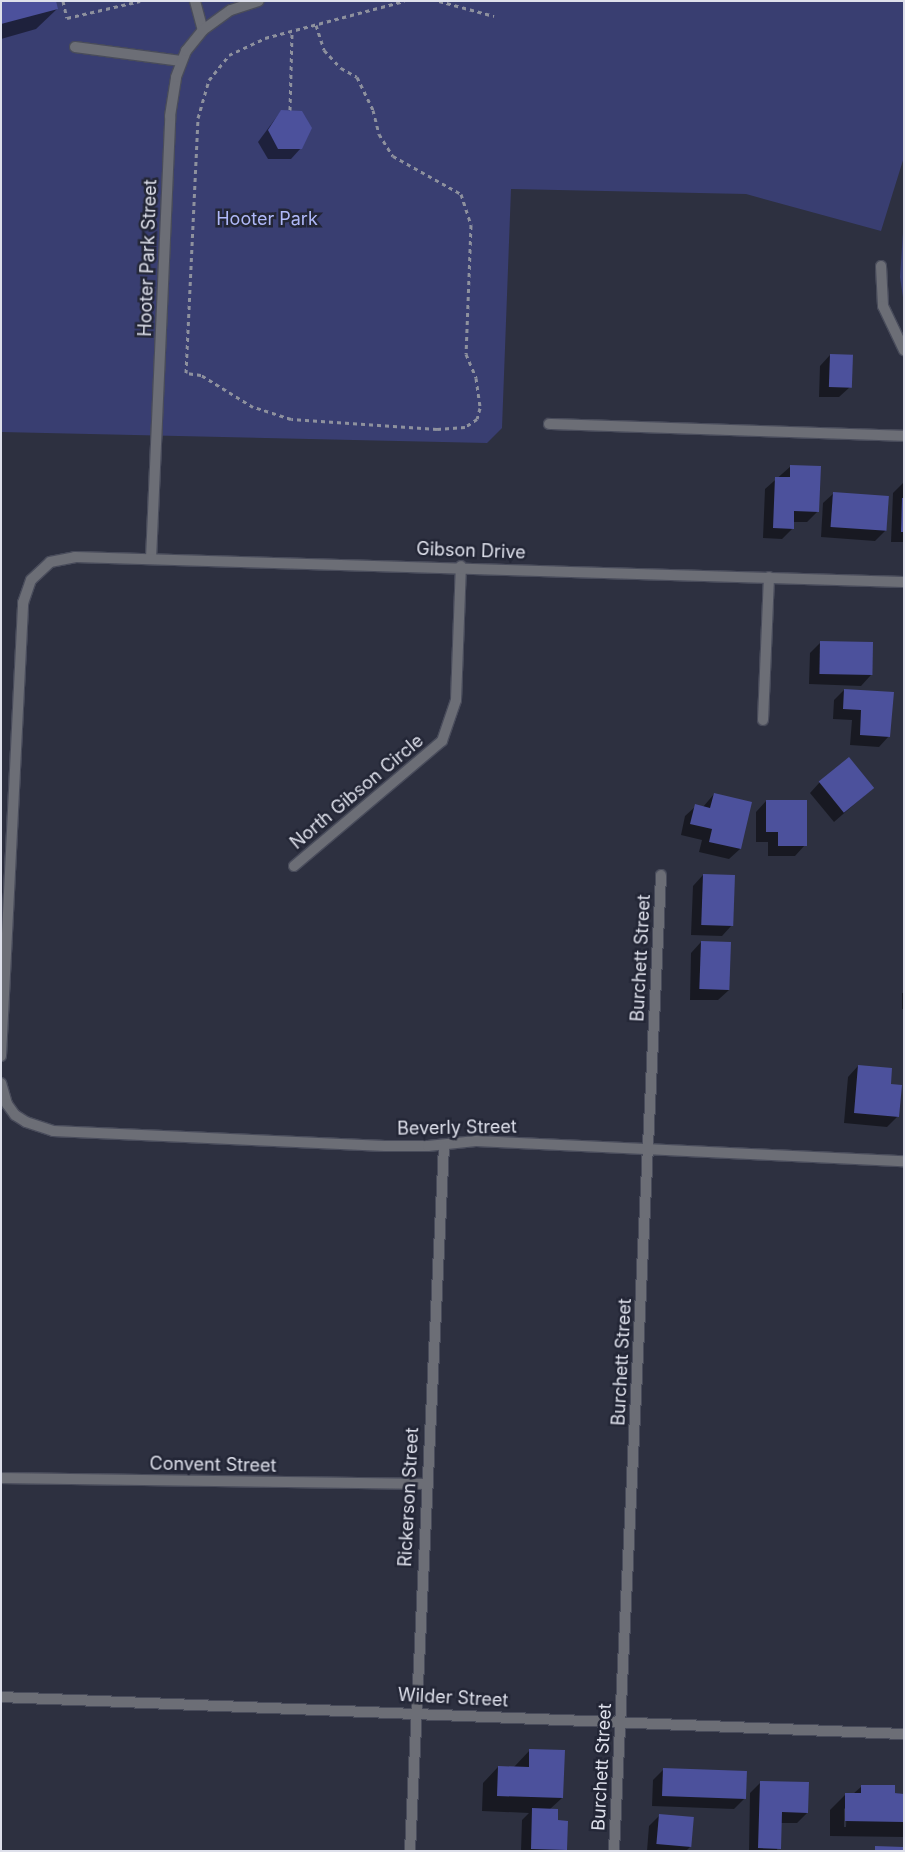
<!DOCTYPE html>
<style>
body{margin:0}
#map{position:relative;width:905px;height:1852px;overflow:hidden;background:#2d3040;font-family:Inter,sans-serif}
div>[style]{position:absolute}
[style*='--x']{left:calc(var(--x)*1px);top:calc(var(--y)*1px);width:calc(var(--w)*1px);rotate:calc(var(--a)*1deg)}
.green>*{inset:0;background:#393e71}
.shadow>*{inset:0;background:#0007;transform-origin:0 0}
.building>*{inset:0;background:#4c519c;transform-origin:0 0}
.path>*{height:3px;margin-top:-1.5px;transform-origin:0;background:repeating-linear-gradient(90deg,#8e919e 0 4px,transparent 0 8px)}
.roads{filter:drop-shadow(1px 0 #494c5b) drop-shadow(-1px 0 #494c5b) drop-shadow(0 1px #494c5b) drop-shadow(0 -1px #494c5b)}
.service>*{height:10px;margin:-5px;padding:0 5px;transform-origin:5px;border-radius:5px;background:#6c6e76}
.minor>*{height:10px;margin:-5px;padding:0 5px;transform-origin:5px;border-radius:5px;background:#6c6e76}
span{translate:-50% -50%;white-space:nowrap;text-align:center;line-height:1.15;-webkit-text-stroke:5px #232636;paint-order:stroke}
.park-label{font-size:18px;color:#b0b9f8}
.street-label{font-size:18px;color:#dee0eb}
.frame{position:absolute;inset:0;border:2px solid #dee0eb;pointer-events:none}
</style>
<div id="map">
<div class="green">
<div style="clip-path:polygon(1px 1px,904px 1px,904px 157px,881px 231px,746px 194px,511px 189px,502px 428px,487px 443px,1px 432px)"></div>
<div style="clip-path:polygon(904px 218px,904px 304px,900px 277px)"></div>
</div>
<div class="shadow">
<div style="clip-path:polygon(1px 1px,57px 9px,36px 29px,1px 39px)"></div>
<div style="clip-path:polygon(281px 111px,301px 148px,291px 159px,268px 159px,258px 142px)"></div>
<div style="clip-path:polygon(830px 355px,850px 387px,839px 397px,819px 397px,820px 366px)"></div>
<div style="clip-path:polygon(791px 466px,818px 511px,807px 522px,793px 522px,793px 528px,782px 539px,763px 538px,765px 489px)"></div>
<div style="clip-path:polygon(904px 482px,904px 542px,891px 542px,893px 493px)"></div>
<div style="clip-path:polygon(834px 493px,886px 530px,875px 541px,821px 537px,823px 503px)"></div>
<div style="clip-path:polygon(820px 643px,871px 675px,861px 686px,809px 684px,810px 653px)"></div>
<div style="clip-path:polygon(844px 690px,889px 736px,879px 747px,850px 745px,852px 720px,833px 719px,834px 700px)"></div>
<div style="clip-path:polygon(820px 782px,873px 788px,834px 822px,810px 793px)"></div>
<div style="clip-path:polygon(714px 794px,750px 803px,740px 849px,729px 859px,699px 852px,702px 840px,681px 835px,685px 816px,696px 806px,703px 807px)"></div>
<div style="clip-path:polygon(766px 801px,805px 845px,795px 856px,768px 856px,768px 842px,756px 842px,756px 812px)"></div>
<div style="clip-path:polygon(703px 875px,732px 925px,722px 936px,691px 935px,693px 886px)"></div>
<div style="clip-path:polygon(701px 942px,729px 990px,718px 1000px,690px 1000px,691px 953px)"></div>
<div style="left:904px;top:993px;width:16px;height:2px;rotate:90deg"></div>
<div style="clip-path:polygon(858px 1066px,889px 1085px,898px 1116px,887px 1127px,844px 1123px,848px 1077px)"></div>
<div style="clip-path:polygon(530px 1750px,562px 1798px,549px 1810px,557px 1822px,564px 1851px,521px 1851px,522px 1820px,529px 1813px,482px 1811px,483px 1783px,498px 1767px,514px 1767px)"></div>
<div style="clip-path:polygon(664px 1769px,745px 1798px,734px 1809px,652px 1806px,653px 1780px)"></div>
<div style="clip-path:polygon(761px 1782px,807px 1813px,797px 1823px,780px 1823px,777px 1851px,749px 1851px,750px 1793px)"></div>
<div style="clip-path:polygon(evenodd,862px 1786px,904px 1795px,904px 1837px,830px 1836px,830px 1810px,846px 1794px,853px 1794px,862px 1786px,847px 1806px,846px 1827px,844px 1827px,844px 1809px,847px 1806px)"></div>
<div style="clip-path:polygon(660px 1815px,690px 1847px,686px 1851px,647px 1851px,649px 1826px)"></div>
</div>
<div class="building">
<div style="clip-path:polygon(1px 1px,56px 1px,58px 9px,1px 24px)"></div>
<div style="clip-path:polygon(281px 110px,302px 111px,312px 128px,302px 149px,278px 149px,268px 130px)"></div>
<div style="left:830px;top:354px;width:23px;height:33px;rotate:2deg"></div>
<div style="clip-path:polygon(790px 465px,821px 466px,819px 512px,794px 511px,794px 529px,773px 528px,775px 477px,790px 477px)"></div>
<div style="left:833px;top:492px;width:56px;height:35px;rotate:4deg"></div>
<div style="clip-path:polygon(902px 498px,904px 498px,904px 532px,901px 532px)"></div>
<div style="left:820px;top:641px;width:53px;height:33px;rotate:1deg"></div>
<div style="clip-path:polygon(844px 689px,894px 692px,890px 737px,860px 735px,861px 710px,843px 709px)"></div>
<div style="left:849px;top:757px;width:40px;height:39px;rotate:51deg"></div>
<div style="clip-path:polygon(714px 793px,752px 802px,741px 849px,709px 842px,712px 829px,690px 824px,695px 804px,710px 808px)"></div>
<div style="clip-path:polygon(766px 800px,807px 800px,807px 846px,778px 846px,778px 832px,766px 832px)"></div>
<div style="left:703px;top:874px;width:32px;height:51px;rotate:2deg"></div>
<div style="left:701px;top:941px;width:30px;height:48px;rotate:2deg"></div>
<div style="clip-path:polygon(858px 1065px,892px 1068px,891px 1084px,902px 1085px,899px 1117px,854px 1113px)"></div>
<div style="clip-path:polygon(529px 1749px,565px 1750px,563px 1798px,497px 1796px,498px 1766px,529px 1767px)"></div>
<div style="left:663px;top:1768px;width:84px;height:28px;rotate:2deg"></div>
<div style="clip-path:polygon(760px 1781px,809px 1782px,808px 1813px,782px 1812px,781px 1849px,758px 1848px)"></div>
<div style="clip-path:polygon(861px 1785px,895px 1785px,895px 1793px,904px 1794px,904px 1822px,845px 1821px,845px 1793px,861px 1793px)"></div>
<div style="clip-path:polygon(532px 1808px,558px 1809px,558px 1820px,568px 1821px,567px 1850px,531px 1849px)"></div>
<div style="left:659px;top:1814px;width:35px;height:30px;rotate:5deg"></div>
<div style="clip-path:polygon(875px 1846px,904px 1847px,904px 1851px,875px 1851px)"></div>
</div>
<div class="path">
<div style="--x:63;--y:1;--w:17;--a:77"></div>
<div style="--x:67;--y:18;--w:75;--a:-13.1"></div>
<div style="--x:439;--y:1;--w:57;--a:15.3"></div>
<div style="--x:316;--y:25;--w:26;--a:72"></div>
<div style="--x:324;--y:50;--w:25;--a:47"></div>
<div style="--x:341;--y:68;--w:18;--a:29"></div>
<div style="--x:357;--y:77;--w:37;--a:64"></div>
<div style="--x:373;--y:110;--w:25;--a:76"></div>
<div style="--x:379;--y:134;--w:26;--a:58"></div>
<div style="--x:393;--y:156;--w:78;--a:29.2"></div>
<div style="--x:461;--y:194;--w:33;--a:72"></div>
<div style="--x:471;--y:225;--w:129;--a:92.2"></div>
<div style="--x:466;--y:354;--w:26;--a:67"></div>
<div style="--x:476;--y:378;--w:30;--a:82"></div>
<div style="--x:480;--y:408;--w:11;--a:105"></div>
<div style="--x:477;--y:419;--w:14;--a:146"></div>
<div style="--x:465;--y:427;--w:28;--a:176"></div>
<div style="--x:437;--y:429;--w:146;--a:-176.1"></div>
<div style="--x:291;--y:419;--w:40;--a:-162"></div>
<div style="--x:253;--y:407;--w:61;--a:-148.4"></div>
<div style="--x:201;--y:375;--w:15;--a:-172"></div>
<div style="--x:186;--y:373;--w:255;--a:-87.3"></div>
<div style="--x:198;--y:118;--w:40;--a:-74"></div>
<div style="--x:209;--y:80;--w:32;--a:-51"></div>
<div style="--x:229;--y:55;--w:40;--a:-25"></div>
<div style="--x:265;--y:38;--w:144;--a:-14.9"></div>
<div style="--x:290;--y:110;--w:79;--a:-88.5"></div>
</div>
<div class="roads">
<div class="service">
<div style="--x:195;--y:1;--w:30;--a:75"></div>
<div style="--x:75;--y:47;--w:107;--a:7.5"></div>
<div style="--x:881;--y:266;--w:40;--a:87.1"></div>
<div style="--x:883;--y:306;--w:49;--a:64.5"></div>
<div style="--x:549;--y:424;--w:355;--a:1.9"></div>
</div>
<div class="minor">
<div style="--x:151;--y:559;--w:443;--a:-87.5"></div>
<div style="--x:170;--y:116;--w:39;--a:-81"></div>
<div style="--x:176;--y:77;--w:28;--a:-69"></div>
<div style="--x:186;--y:51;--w:27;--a:-51"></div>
<div style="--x:203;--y:30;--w:34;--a:-36"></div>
<div style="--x:231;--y:10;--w:29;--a:-18"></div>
<div style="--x:763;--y:720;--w:143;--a:-87.6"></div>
<div style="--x:294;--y:866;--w:194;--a:-40.2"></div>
<div style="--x:442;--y:741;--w:43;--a:-71.1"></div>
<div style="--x:456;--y:700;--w:134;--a:-87.9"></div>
<div style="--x:1;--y:1056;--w:454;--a:-87.2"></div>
<div style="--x:23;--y:603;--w:24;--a:-71"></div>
<div style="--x:31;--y:580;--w:26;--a:-43"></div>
<div style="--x:50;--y:562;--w:25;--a:-11"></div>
<div style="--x:75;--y:557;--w:829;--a:1.73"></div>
<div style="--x:1;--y:1083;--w:22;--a:74"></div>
<div style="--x:7;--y:1104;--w:14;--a:54"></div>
<div style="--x:15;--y:1115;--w:13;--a:32"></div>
<div style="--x:26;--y:1122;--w:28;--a:18"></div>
<div style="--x:53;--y:1131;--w:332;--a:2.6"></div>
<div style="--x:385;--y:1146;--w:43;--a:0"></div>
<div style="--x:428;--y:1146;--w:48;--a:-5.9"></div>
<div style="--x:476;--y:1141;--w:428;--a:2.7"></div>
<div style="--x:1;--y:1478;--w:424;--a:0.8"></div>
<div style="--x:1;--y:1697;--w:904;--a:2.35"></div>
<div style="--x:410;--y:1851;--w:707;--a:-87.24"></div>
<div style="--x:614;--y:1851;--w:977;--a:-87.24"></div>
</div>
</div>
<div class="park-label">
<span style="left:267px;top:219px">Hooter Park</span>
</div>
<div class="street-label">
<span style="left:148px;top:258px;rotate:-88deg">Hooter Park Street</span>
<span style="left:471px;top:551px;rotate:2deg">Gibson Drive</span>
<span style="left:357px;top:792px;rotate:-40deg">North Gibson Circle</span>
<span style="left:641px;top:958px;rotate:-87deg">Burchett Street</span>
<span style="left:457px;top:1128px;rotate:-1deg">Beverly Street</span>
<span style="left:622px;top:1362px;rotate:-87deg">Burchett Street</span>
<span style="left:213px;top:1465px;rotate:1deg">Convent Street</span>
<span style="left:409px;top:1497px;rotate:-87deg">Rickerson Street</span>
<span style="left:453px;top:1698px;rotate:3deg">Wilder Street</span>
<span style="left:602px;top:1767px;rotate:-87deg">Burchett Street</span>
</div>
<div class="frame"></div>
</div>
